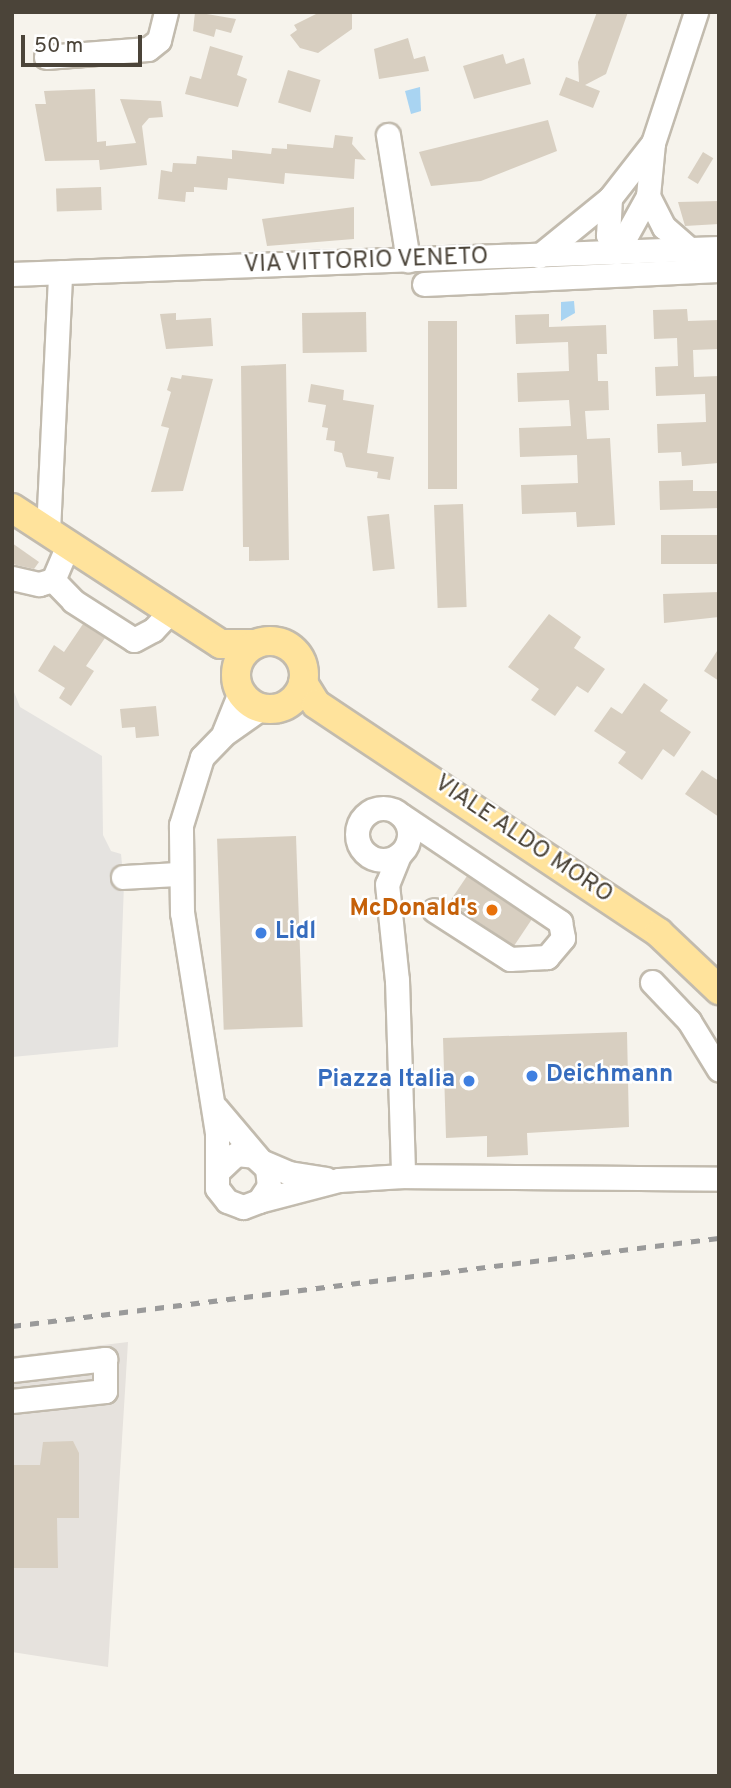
<!DOCTYPE html>
<style>
body{margin:0}
#map{position:relative;width:731px;height:1788px;overflow:hidden;background:#f6f3ec;font-family:Overpass,sans-serif}
div>[style]{position:absolute}
[style*='--x']{left:calc(var(--x)*1px);top:calc(var(--y)*1px);width:calc(var(--w)*1px);rotate:calc(var(--a)*1deg)}
.industrial>*{inset:0;background:#e6e2dd}
.parking>*{inset:0;background:#e5e3e0}
.water>*{inset:0;background:#a9d4f2}
.building>*{inset:0;background:#d8cfc1;transform-origin:0 0}
.roads{filter:drop-shadow(2px 0 #c2bbae) drop-shadow(-2px 0 #c2bbae) drop-shadow(0 2px #c2bbae) drop-shadow(0 -2px #c2bbae)}
.minor>*{height:23px;margin:-11.5px;padding:0 11.5px;transform-origin:11.5px;border-radius:11.5px;background:#fff}
.minor>.ring{margin:-11.5px;padding:0;box-sizing:content-box;background:none;border:23px solid #fff;border-radius:50%}
.major>*{height:28px;margin:-14px;padding:0 14px;transform-origin:14px;border-radius:14px;background:#ffe39c}
.major>.ring{margin:-14px;padding:0;box-sizing:content-box;background:none;border:28px solid #ffe39c;border-radius:50%}
.rail>*{height:5px;margin-top:-2.5px;transform-origin:0;background:repeating-linear-gradient(90deg,#9a9a9a 0 9px,transparent 0 18px)}
.dots>*{width:19px;height:19px;translate:-50% -50%;box-sizing:border-box;border:4px solid #fff;border-radius:50%}
span{translate:-50% -50%;white-space:nowrap;text-align:center;line-height:1.15;-webkit-text-stroke:5px #fff;paint-order:stroke}
.street-label{font-size:24px;color:#4b4439}
.food-label{font-size:24px;color:#c56008;font-weight:700}
.right{translate:-100% -50%;text-align:right}
.shop-label{font-size:24px;color:#366cbe;font-weight:700}
.left{translate:0 -50%;text-align:left}
.frame{position:absolute;inset:0;border:14px solid #4b4439;pointer-events:none}
.scale{position:absolute;left:21px;top:35px;width:121px;height:32px;box-sizing:border-box;border:4px solid #4b4439;border-top:0;padding-left:9px;font-size:21px;line-height:24px;white-space:nowrap;color:#4b4439;-webkit-text-stroke:5px #fff;paint-order:stroke}
</style>
<div id="map">
<div class="industrial">
<div style="clip-path:polygon(128px 1342px,108px 1667px,12px 1652px,12px 1356px)"></div>
</div>
<div class="parking">
<div style="clip-path:polygon(12px 687px,20px 707px,102px 756px,103px 835px,111px 851px,121px 854px,124px 884px,118px 1047px,12px 1057px)"></div>
</div>
<div class="water">
<div style="clip-path:polygon(420px 87px,421px 111px,411px 114px,405px 91px)"></div>
<div style="clip-path:polygon(574px 301px,575px 313px,561px 321px,561px 302px)"></div>
</div>
<div class="building">
<div style="clip-path:polygon(195px 12px,236px 19px,231px 33px,216px 29px,214px 37px,193px 31px)"></div>
<div style="clip-path:polygon(320px 12px,352px 12px,352px 29px,318px 53px,300px 48px,290px 35px,297px 30px,294px 25px)"></div>
<div style="clip-path:polygon(597px 12px,628px 12px,606px 74px,585px 85px,600px 91px,593px 108px,559px 95px,566px 77px,579px 82px,578px 62px)"></div>
<div style="clip-path:polygon(408px 38px,414px 59px,425px 56px,429px 71px,379px 79px,374px 49px)"></div>
<div style="clip-path:polygon(210px 46px,243px 56px,237px 75px,247px 79px,238px 107px,185px 94px,190px 76px,201px 79px)"></div>
<div style="clip-path:polygon(503px 54px,506px 64px,524px 58px,531px 84px,474px 99px,463px 66px)"></div>
<div style="left:288px;top:70px;width:34px;height:34px;rotate:17deg"></div>
<div style="clip-path:polygon(95px 89px,97px 142px,106px 141px,106px 146px,136px 143px,120px 99px,161px 101px,163px 117px,149px 118px,142px 126px,147px 165px,100px 170px,99px 160px,45px 161px,35px 104px,46px 104px,44px 91px)"></div>
<div style="clip-path:polygon(548px 120px,557px 151px,481px 181px,431px 186px,419px 152px)"></div>
<div style="clip-path:polygon(335px 135px,353px 137px,352px 144px,366px 160px,355px 159px,354px 179px,285px 173px,284px 184px,228px 178px,227px 190px,194px 187px,194px 192px,186px 192px,185px 202px,158px 199px,161px 170px,172px 172px,173px 163px,196px 164px,197px 156px,232px 159px,232px 150px,271px 154px,272px 148px,287px 149px,287px 144px,333px 148px)"></div>
<div style="left:703px;top:152px;width:12px;height:30px;rotate:31deg"></div>
<div style="left:101px;top:187px;width:23px;height:45px;rotate:88deg"></div>
<div style="clip-path:polygon(719px 201px,719px 224px,685px 226px,678px 202px)"></div>
<div style="clip-path:polygon(354px 207px,354px 239px,267px 246px,262px 219px)"></div>
<div style="clip-path:polygon(687px 309px,688px 321px,719px 320px,719px 349px,693px 350px,694px 377px,719px 376px,719px 463px,682px 466px,681px 452px,658px 453px,657px 424px,706px 422px,705px 394px,656px 396px,655px 367px,678px 366px,677px 338px,654px 339px,653px 310px)"></div>
<div style="left:366px;top:312px;width:40px;height:64px;rotate:89deg"></div>
<div style="clip-path:polygon(176px 313px,176px 320px,211px 318px,213px 346px,166px 349px,160px 314px)"></div>
<div style="clip-path:polygon(549px 314px,549px 327px,606px 325px,607px 354px,597px 354px,598px 381px,608px 381px,609px 410px,585px 411px,587px 439px,610px 438px,615px 525px,577px 527px,576px 512px,522px 514px,521px 485px,578px 483px,577px 455px,520px 457px,519px 428px,571px 426px,569px 400px,518px 402px,517px 373px,569px 371px,568px 342px,516px 344px,515px 315px)"></div>
<div style="left:428px;top:321px;width:29px;height:168px"></div>
<div style="clip-path:polygon(286px 364px,289px 560px,249px 561px,249px 547px,243px 547px,241px 366px)"></div>
<div style="clip-path:polygon(182px 375px,213px 379px,183px 491px,151px 492px,169px 428px,161px 426px,171px 392px,167px 390px,171px 377px,181px 379px)"></div>
<div style="clip-path:polygon(311px 384px,344px 390px,343px 400px,374px 405px,367px 453px,394px 457px,390px 480px,377px 478px,378px 472px,346px 467px,342px 453px,334px 451px,335px 441px,326px 440px,328px 428px,322px 427px,326px 405px,308px 402px)"></div>
<div style="clip-path:polygon(693px 480px,693px 491px,719px 491px,719px 508px,660px 510px,659px 481px)"></div>
<div style="left:463px;top:504px;width:103px;height:29px;rotate:88deg"></div>
<div style="left:389px;top:514px;width:55px;height:22px;rotate:84deg"></div>
<div style="left:719px;top:535px;width:29px;height:58px;rotate:90deg"></div>
<div style="clip-path:polygon(12px 543px,39px 562px,34px 569px,12px 564px)"></div>
<div style="clip-path:polygon(719px 592px,719px 617px,664px 623px,663px 594px)"></div>
<div style="clip-path:polygon(549px 614px,581px 637px,574px 648px,605px 669px,588px 693px,577px 686px,555px 716px,531px 700px,539px 689px,508px 667px)"></div>
<div style="clip-path:polygon(83px 624px,105px 638px,86px 666px,94px 671px,71px 706px,59px 698px,65px 688px,38px 671px,54px 645px,64px 652px)"></div>
<div style="clip-path:polygon(719px 648px,719px 681px,704px 671px)"></div>
<div style="clip-path:polygon(644px 683px,668px 700px,660px 711px,691px 732px,674px 757px,663px 749px,642px 780px,618px 763px,626px 752px,594px 731px,611px 707px,622px 714px)"></div>
<div style="clip-path:polygon(156px 706px,159px 736px,136px 738px,135px 727px,122px 728px,120px 709px)"></div>
<div style="clip-path:polygon(702px 770px,719px 781px,719px 817px,685px 794px)"></div>
<div style="left:296px;top:836px;width:191px;height:79px;rotate:88deg"></div>
<div style="left:467px;top:876px;width:78px;height:32px;rotate:34deg"></div>
<div style="clip-path:polygon(627px 1032px,629px 1127px,527px 1133px,528px 1155px,487px 1157px,487px 1136px,446px 1138px,443px 1038px)"></div>
<div style="clip-path:polygon(73px 1441px,79px 1453px,79px 1518px,57px 1518px,58px 1568px,12px 1568px,12px 1465px,40px 1465px,43px 1442px)"></div>
</div>
<div class="roads">
<div class="minor">
<div style="--x:46;--y:57;--w:102;--a:-4.5"></div>
<div style="--x:148;--y:49;--w:14;--a:-39"></div>
<div style="--x:159;--y:40;--w:29;--a:-76"></div>
<div style="--x:388;--y:135;--w:127;--a:80.9"></div>
<div style="--x:648;--y:196;--w:35;--a:63"></div>
<div style="--x:664;--y:227;--w:33;--a:41"></div>
<div style="--x:610;--y:198;--w:37;--a:93"></div>
<div style="--x:608;--y:235;--w:19;--a:62"></div>
<div style="--x:617;--y:252;--w:64;--a:-61"></div>
<div style="--x:648;--y:196;--w:53;--a:-84.6"></div>
<div style="--x:653;--y:143;--w:138;--a:-71.8"></div>
<div style="--x:539;--y:256;--w:92;--a:-39.2"></div>
<div style="--x:610;--y:198;--w:70;--a:-52"></div>
<div style="--x:12;--y:274;--w:707;--a:-2.11"></div>
<div style="--x:424;--y:284;--w:295;--a:-2.7"></div>
<div style="--x:48;--y:531;--w:259;--a:-87.3"></div>
<div style="--x:68;--y:545;--w:38;--a:113"></div>
<div style="--x:53;--y:580;--w:29;--a:46"></div>
<div style="--x:73;--y:601;--w:72;--a:32.6"></div>
<div style="--x:134;--y:640;--w:21;--a:-28"></div>
<div style="--x:153;--y:630;--w:26;--a:-47"></div>
<div style="--x:12;--y:578;--w:28;--a:13"></div>
<div style="--x:39;--y:584;--w:15;--a:-16"></div>
<div style="--x:224;--y:732;--w:37;--a:-68"></div>
<div style="--x:238;--y:698;--w:13;--a:-94"></div>
<div class="ring" style="left:357px;top:808px;width:29px;height:29px"></div>
<div style="--x:401;--y:815;--w:192;--a:33.9"></div>
<div style="--x:560;--y:922;--w:16;--a:79"></div>
<div style="--x:563;--y:938;--w:25;--a:130"></div>
<div style="--x:547;--y:957;--w:37;--a:177"></div>
<div style="--x:510;--y:959;--w:90;--a:-147.2"></div>
<div style="--x:399;--y:855;--w:31;--a:112"></div>
<div style="--x:387;--y:884;--w:97;--a:84.1"></div>
<div style="--x:397;--y:980;--w:196;--a:88.2"></div>
<div style="--x:123;--y:877;--w:56;--a:-3.1"></div>
<div style="--x:652;--y:982;--w:54;--a:46.5"></div>
<div style="--x:689;--y:1021;--w:57;--a:58.5"></div>
<div style="--x:216;--y:1108;--w:70;--a:49.7"></div>
<div style="--x:261;--y:1161;--w:30;--a:23"></div>
<div style="--x:289;--y:1173;--w:37;--a:9"></div>
<div style="--x:218;--y:1171;--w:25;--a:-43"></div>
<div style="--x:236;--y:1154;--w:18;--a:6"></div>
<div style="--x:254;--y:1156;--w:18;--a:43"></div>
<div style="--x:267;--y:1168;--w:18;--a:84"></div>
<div style="--x:269;--y:1186;--w:18;--a:124"></div>
<div style="--x:259;--y:1201;--w:17;--a:159"></div>
<div style="--x:243;--y:1207;--w:17;--a:-159"></div>
<div style="--x:227;--y:1201;--w:16;--a:-128"></div>
<div style="--x:217;--y:1188;--w:55;--a:-90"></div>
<div style="--x:217;--y:1133;--w:223;--a:-99"></div>
<div style="--x:182;--y:913;--w:88;--a:-90.7"></div>
<div style="--x:181;--y:825;--w:71;--a:-72.8"></div>
<div style="--x:202;--y:757;--w:30;--a:-46"></div>
<div style="--x:223;--y:735;--w:47;--a:-35.4"></div>
<div style="--x:259;--y:1201;--w:83;--a:-14.7"></div>
<div style="--x:339;--y:1180;--w:64;--a:-3.6"></div>
<div style="--x:403;--y:1176;--w:316;--a:0.5"></div>
<div style="--x:12;--y:1370;--w:94;--a:-6.7"></div>
<div style="--x:105;--y:1359;--w:32;--a:90"></div>
<div style="--x:105;--y:1391;--w:94;--a:173.9"></div>
</div>
<div class="major">
<div style="--x:12;--y:508;--w:249;--a:33.1"></div>
<div style="--x:221;--y:644;--w:34;--a:0"></div>
<div class="ring" style="left:236px;top:641px;width:40px;height:40px"></div>
<div style="--x:303;--y:683;--w:25;--a:58"></div>
<div style="--x:316;--y:704;--w:412;--a:33.7"></div>
<div style="--x:659;--y:933;--w:83;--a:43.5"></div>
</div>
</div>
<div class="rail">
<div style="--x:12;--y:1326;--w:712;--a:-7.1"></div>
</div>
<div class="dots">
<div style="left:492px;top:910px;background:#e8710a"></div>
<div style="left:261px;top:933px;background:#3f7fe0"></div>
<div style="left:532px;top:1076px;background:#3f7fe0"></div>
<div style="left:469px;top:1081px;background:#3f7fe0"></div>
</div>
<div class="street-label">
<span style="left:366px;top:262px;rotate:-2deg">VIA VITTORIO VENETO</span>
<span style="left:523px;top:840px;rotate:34deg">VIALE ALDO MORO</span>
</div>
<div class="food-label">
<span class="right" style="left:478px;top:910px">McDonald's</span>
</div>
<div class="shop-label">
<span class="left" style="left:275px;top:933px">Lidl</span>
<span class="left" style="left:546px;top:1076px">Deichmann</span>
<span class="right" style="left:455px;top:1081px">Piazza Italia</span>
</div>
<div class="frame"></div>
<div class="scale">50 m</div>
</div>
